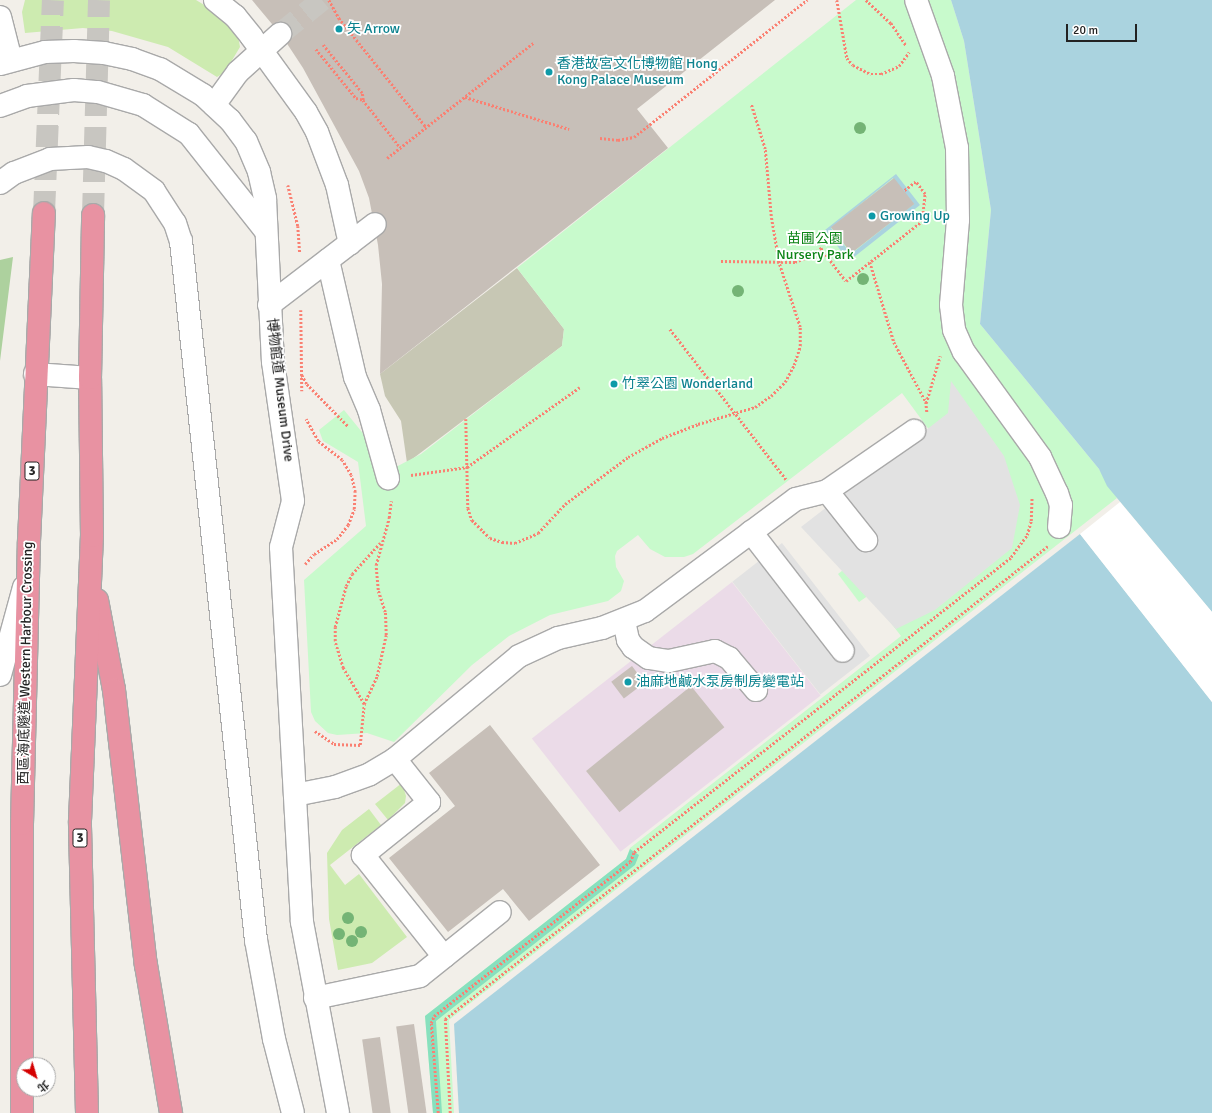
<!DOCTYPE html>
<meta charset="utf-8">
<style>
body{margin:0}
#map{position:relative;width:1212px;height:1113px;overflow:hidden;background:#f2efe9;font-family:Signika,"Noto Sans TC",sans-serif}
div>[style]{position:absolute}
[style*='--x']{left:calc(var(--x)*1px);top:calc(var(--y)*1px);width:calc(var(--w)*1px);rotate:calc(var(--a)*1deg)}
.industrial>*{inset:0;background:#ebdbe8;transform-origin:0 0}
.construction>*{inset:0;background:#c7c7b4}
.grass>*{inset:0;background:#cdebb0}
.forest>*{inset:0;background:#add19e}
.park>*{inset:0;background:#c8facc}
.pitch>*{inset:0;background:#88e0be}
.parking>*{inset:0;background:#e2e2e2;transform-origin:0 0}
.water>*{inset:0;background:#aad3df}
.pier>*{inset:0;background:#fff}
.building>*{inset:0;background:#c7bfb8;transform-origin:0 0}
.minor-tunnel>*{height:22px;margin-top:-11px;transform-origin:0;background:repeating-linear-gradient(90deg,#c8c6c1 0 22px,transparent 0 33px)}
.highway-tunnel>*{height:22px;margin-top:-11px;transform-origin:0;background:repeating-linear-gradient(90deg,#c8c6c1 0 22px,transparent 0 33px)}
.path>*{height:2.5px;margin-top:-1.25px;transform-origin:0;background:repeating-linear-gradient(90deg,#fa8072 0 2px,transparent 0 4px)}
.roads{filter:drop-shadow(1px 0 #a9a9a9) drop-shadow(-1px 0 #a9a9a9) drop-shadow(0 1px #a9a9a9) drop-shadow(0 -1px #a9a9a9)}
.minor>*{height:22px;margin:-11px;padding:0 11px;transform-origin:11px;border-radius:11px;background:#fff}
.highway>*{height:22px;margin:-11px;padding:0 11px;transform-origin:11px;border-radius:11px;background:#e892a2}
.trees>*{width:12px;height:12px;margin:-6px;border-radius:50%;background:#74b475}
.dots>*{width:11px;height:11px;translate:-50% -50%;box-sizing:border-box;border:2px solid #fff;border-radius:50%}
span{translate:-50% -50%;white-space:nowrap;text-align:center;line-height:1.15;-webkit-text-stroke:3.5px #fff;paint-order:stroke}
.shield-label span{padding:1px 3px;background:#fff;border:1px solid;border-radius:3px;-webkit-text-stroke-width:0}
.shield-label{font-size:13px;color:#222;font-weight:700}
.culture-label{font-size:14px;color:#0d838f}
.left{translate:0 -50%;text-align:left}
.park-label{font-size:14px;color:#0c8416}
.street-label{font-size:14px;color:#222}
.north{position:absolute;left:16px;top:1057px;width:40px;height:40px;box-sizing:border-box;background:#fff;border:1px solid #a7a7a7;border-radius:50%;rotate:142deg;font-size:11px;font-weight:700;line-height:16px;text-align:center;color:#222}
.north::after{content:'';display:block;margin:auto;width:14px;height:18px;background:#d40000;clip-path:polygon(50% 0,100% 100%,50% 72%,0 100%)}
.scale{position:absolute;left:1066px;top:24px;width:71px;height:18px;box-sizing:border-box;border:2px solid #222;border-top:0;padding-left:5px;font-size:12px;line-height:14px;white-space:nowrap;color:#222;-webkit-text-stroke:3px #fff;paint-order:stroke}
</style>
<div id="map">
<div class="industrial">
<div style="left:732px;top:582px;width:144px;height:254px;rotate:52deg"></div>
</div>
<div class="construction">
<div style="clip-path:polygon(517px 268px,564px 329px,562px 346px,407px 463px,401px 421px,385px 396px,380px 374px)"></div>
</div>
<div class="grass">
<div style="clip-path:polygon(25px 0,196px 0,224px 17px,238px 36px,240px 47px,225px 72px,217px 77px,168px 47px,112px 31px,83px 28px,25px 33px,22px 12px)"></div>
<div style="clip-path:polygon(402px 783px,406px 796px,405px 803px,388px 820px,375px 804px)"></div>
<div style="clip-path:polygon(369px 809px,381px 825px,330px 865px,345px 885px,359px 874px,407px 937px,372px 963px,338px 970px,329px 919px,327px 853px,342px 830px)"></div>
</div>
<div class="forest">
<div style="clip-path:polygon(13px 257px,0 361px,0 260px)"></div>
</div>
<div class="park">
<div style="clip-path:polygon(856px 0,951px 0,964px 41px,991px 210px,980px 324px,1099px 469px,1117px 498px,449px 1020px,454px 1113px,433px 1113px,425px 1016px,626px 859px,630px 848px,901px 636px,869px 595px,859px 602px,838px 574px,963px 476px,902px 393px,693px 554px,684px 557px,665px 557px,650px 549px,638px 535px,617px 551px,615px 556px,616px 567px,624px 581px,621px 591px,608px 601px,550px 615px,509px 636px,472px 665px,394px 742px,367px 733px,337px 735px,328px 733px,315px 721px,311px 712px,304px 580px,366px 526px,358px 462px,323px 441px,319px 430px,344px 410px,392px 469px,421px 454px,562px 346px,564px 329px,517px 268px)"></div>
</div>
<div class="pitch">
<div style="clip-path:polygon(630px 849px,639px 855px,635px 865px,436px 1021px,442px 1113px,433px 1113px,425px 1016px,626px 859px)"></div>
</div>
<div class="parking">
<div style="clip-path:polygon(951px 381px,1004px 456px,1020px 505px,1012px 548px,935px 610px,896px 629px,801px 527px,948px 413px)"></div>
<div style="left:782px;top:543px;width:143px;height:63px;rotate:52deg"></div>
</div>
<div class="water">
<div style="clip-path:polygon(951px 0,1212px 0,1212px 612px,1107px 486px,1099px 469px,980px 324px,991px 210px,964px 41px)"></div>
<div style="clip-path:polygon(evenodd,896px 174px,920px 205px,849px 261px,825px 230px,896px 174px,893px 178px,914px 204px,851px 254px,831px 228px,893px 178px)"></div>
<div style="clip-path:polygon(1080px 534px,1212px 702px,1212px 1113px,459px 1113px,454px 1024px)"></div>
</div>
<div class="pier">
<div style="clip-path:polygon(1120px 502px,1212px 612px,1212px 702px,1080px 534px)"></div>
</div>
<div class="building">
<div style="clip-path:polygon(252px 0,775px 0,637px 109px,668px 148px,380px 374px,382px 284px,378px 245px,369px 198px,359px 171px,303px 68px,282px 36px)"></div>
<div style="left:894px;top:178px;width:33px;height:80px;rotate:52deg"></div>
<div style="left:632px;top:666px;width:21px;height:26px;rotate:53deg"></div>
<div style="left:691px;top:686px;width:53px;height:135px;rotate:51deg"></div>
<div style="clip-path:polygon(490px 725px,600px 865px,529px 921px,503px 889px,448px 932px,389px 858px,455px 806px,429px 773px)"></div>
<div style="left:414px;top:1024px;width:90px;height:18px;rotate:82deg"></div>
<div style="left:380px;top:1037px;width:77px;height:18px;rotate:82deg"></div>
</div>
<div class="minor-tunnel">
<div style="--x:280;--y:34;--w:54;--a:-39"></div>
</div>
<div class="highway-tunnel">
<div style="--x:44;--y:213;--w:213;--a:-87.6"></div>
<div style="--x:93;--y:215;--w:215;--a:-88.4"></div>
</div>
<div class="path">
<div style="--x:329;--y:0;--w:21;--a:61"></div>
<div style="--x:339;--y:18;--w:139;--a:51.4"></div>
<div style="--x:837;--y:0;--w:59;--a:80.2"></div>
<div style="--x:847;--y:58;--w:9;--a:49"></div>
<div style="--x:853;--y:65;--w:20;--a:27"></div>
<div style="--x:871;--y:74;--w:10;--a:0"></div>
<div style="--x:881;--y:74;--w:20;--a:-24"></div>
<div style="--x:899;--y:66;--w:17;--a:-54"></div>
<div style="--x:866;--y:0;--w:34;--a:43"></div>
<div style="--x:891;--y:23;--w:27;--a:56"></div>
<div style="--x:316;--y:49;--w:63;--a:50.8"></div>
<div style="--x:356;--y:98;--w:7;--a:16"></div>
<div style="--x:363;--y:100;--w:7;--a:-98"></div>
<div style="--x:362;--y:93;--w:62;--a:-129.1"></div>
<div style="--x:465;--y:97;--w:109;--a:17.1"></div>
<div style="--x:363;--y:100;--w:60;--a:51.8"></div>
<div style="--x:600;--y:138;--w:18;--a:6"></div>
<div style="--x:618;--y:140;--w:16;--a:-11"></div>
<div style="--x:634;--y:137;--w:221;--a:-38.4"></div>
<div style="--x:387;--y:158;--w:186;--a:-38.2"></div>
<div style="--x:288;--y:185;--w:42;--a:76.3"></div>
<div style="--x:298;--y:226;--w:27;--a:86"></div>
<div style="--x:721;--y:261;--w:74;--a:0.8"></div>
<div style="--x:795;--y:262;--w:16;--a:-22"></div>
<div style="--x:810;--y:256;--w:14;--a:-36"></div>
<div style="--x:821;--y:248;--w:41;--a:52.9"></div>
<div style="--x:846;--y:281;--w:97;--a:-38.3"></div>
<div style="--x:922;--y:221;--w:27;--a:-84"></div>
<div style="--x:925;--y:194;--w:15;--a:-127"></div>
<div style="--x:916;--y:182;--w:15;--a:143"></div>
<div style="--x:870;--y:262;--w:84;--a:73.3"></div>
<div style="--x:894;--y:342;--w:68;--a:61.9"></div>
<div style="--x:926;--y:402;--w:10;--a:84"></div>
<div style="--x:301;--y:310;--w:81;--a:89.3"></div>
<div style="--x:670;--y:329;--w:190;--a:52.3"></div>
<div style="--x:302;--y:375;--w:10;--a:61"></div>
<div style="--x:307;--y:384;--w:59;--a:45.7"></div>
<div style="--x:926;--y:403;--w:49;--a:-73.4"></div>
<div style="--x:466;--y:419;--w:89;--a:88.7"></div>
<div style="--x:468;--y:508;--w:13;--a:72"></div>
<div style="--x:472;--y:520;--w:25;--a:45"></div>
<div style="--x:490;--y:538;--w:13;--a:18"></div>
<div style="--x:502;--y:542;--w:13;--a:4"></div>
<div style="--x:515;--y:543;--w:25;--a:-23"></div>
<div style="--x:538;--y:533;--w:40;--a:-47"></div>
<div style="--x:565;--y:504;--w:79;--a:-36.7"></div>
<div style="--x:628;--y:457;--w:39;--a:-29"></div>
<div style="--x:662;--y:438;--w:39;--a:-21"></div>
<div style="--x:698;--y:424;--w:59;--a:-16.6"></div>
<div style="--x:755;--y:407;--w:19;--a:-35"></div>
<div style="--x:771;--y:396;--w:20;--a:-45"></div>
<div style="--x:785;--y:382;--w:19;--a:-62"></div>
<div style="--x:794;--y:365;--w:20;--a:-72"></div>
<div style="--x:800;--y:346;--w:19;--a:-90"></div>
<div style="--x:800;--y:327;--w:67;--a:-108.2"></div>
<div style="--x:779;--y:263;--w:48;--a:-99.7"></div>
<div style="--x:771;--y:216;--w:67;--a:-95.1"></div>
<div style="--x:765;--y:149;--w:47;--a:-107.3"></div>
<div style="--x:411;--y:475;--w:57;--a:-8.1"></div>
<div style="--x:467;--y:467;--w:138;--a:-35.3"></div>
<div style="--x:305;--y:564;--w:13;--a:-48"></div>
<div style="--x:314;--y:554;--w:27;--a:-33"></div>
<div style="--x:337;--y:539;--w:18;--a:-52"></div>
<div style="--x:348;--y:525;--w:17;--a:-69"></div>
<div style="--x:354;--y:509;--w:17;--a:-87"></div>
<div style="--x:355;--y:492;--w:17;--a:-103"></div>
<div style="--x:351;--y:475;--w:17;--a:-121"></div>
<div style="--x:342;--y:460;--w:31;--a:-142"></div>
<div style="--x:318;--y:441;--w:25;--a:-119"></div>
<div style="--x:364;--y:704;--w:42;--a:-120.3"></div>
<div style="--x:343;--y:668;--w:28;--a:-107"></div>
<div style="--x:335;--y:641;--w:14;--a:-90"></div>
<div style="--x:335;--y:627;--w:42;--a:-75"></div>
<div style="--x:346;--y:586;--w:13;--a:-63"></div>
<div style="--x:352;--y:574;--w:42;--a:-47.9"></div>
<div style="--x:315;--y:731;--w:23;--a:34"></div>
<div style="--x:334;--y:744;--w:26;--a:2"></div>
<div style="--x:360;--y:745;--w:41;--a:-84.4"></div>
<div style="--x:364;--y:704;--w:31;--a:-65"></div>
<div style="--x:377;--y:676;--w:42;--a:-77.6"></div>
<div style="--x:386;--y:635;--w:23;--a:-92"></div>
<div style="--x:385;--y:612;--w:23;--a:-108"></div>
<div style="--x:378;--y:590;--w:25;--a:-95"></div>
<div style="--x:376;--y:565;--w:49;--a:-74.5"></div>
<div style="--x:389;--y:518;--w:17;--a:-83"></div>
<div style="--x:438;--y:1113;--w:90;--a:-94.4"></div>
<div style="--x:431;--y:1023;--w:8;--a:-67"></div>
<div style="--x:434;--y:1016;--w:249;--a:-38.2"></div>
<div style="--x:630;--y:862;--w:11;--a:-68"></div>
<div style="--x:634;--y:852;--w:479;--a:-38"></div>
<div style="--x:1011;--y:557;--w:27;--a:-54"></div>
<div style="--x:1027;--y:535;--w:15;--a:-74"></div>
<div style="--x:1031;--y:521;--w:24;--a:-88"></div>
<div style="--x:450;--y:1113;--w:94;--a:-93"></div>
<div style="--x:445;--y:1019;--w:766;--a:-38.11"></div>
</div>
<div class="roads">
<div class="minor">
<div style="--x:215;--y:0;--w:26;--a:39"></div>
<div style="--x:235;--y:16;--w:26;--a:51"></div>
<div style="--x:251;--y:36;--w:94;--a:54.1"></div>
<div style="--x:306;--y:112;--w:23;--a:61"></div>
<div style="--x:317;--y:132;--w:57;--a:69.3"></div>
<div style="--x:337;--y:185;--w:60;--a:77.6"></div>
<div style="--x:916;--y:0;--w:81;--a:70.4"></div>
<div style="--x:943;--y:76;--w:73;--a:79"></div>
<div style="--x:957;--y:148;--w:72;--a:89.2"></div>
<div style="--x:958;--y:220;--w:85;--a:94.7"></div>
<div style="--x:951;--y:305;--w:25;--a:83"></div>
<div style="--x:954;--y:330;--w:24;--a:66"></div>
<div style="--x:964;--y:352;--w:130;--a:54.1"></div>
<div style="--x:1040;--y:457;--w:40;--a:65"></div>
<div style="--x:1057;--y:493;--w:13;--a:72"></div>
<div style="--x:1061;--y:505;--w:22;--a:95"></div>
<div style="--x:0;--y:17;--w:44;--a:75.7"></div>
<div style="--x:0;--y:64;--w:47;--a:-14.9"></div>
<div style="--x:45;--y:52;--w:29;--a:-2"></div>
<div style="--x:74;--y:51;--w:30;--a:4"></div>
<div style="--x:104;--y:53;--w:29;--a:12"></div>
<div style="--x:132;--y:59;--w:30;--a:20"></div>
<div style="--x:160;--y:69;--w:50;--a:31.2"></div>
<div style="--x:203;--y:95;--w:37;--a:43"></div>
<div style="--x:230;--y:120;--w:26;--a:53"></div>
<div style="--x:246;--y:141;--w:34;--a:67"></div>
<div style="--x:259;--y:172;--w:28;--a:77"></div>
<div style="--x:265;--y:199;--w:163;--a:87.2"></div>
<div style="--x:273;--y:362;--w:140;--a:81.8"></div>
<div style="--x:293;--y:501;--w:48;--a:104.6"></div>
<div style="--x:281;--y:547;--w:376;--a:86.8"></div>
<div style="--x:302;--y:922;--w:194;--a:79.3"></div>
<div style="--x:214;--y:105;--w:41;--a:-54"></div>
<div style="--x:238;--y:72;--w:57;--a:-42.1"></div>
<div style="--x:0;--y:106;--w:29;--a:-20"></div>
<div style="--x:27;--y:96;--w:47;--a:-7.3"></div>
<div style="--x:74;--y:90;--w:24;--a:5"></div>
<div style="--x:98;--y:92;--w:47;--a:16.1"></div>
<div style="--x:143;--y:105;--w:54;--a:32.2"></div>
<div style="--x:189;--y:134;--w:122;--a:51.6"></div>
<div style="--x:0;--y:183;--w:17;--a:-36"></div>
<div style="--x:14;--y:173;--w:39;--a:-21"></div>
<div style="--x:50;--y:159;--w:38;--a:-3"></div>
<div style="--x:88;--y:157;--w:18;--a:13"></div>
<div style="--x:106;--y:161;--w:20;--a:24"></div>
<div style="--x:124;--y:169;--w:37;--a:36"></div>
<div style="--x:154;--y:191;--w:38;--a:57"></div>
<div style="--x:175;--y:223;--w:19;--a:72"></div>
<div style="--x:181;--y:241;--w:703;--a:83.88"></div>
<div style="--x:256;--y:940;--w:101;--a:79.7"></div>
<div style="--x:274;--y:1039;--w:76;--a:75.6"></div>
<div style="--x:328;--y:260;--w:120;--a:77"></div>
<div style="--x:355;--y:377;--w:36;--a:67"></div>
<div style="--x:369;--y:410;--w:71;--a:74.4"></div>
<div style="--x:269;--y:305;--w:133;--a:-37.4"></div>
<div style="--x:35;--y:374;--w:55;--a:4.2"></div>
<div style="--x:827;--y:491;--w:106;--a:-34.6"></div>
<div style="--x:751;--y:532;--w:150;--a:52.3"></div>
<div style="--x:624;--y:621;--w:19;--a:78"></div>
<div style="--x:628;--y:640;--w:9;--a:54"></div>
<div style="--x:633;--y:647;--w:19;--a:35"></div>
<div style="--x:649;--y:658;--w:20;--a:9"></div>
<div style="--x:669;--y:661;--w:47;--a:-12.3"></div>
<div style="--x:715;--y:651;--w:16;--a:27"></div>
<div style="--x:729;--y:658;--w:42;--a:49.8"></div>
<div style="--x:0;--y:675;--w:91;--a:-74.7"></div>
<div style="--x:395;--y:759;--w:55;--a:51.7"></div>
<div style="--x:429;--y:802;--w:85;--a:141.2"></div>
<div style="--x:363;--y:855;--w:130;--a:51.5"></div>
<div style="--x:295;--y:795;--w:41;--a:-11.3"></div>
<div style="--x:335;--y:787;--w:37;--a:-20"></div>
<div style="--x:370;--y:774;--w:29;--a:-31"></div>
<div style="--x:395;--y:759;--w:161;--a:-39.7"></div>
<div style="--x:519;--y:656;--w:43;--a:-24.8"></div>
<div style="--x:558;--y:638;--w:45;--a:-12.8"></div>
<div style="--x:602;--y:628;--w:46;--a:-21.6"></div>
<div style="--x:645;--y:611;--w:188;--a:-36.6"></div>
<div style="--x:796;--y:499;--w:32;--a:-14"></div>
<div style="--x:827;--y:491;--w:63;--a:51.5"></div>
<div style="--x:315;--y:998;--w:107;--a:-11.8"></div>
<div style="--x:420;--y:976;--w:102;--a:-38.7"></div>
</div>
<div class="highway">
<div style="--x:97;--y:600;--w:92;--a:79.3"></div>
<div style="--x:114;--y:690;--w:277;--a:83.4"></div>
<div style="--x:146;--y:965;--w:150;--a:80.4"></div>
<div style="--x:22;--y:1113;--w:289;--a:-90"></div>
<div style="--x:22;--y:824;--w:283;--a:-88.6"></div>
<div style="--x:29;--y:541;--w:328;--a:-87.4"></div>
<div style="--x:87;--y:1113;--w:292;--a:-91.4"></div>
<div style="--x:80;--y:821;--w:285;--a:-87.6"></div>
<div style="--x:92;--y:536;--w:158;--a:-90.7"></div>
<div style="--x:90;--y:378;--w:163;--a:-88.9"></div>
</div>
</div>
<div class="trees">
<div style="left:860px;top:128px"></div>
<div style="left:863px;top:279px"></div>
<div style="left:738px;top:291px"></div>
<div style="left:348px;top:918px"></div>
<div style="left:361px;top:932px"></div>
<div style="left:339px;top:934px"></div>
<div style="left:352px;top:941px"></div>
</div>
<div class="dots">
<div style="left:339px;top:29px;background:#0f9aa8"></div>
<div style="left:549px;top:72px;background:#0f9aa8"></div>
<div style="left:872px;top:216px;background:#0f9aa8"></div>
<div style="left:614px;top:384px;background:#0f9aa8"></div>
<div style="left:628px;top:682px;background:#0f9aa8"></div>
</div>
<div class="shield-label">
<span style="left:32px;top:471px">3</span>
<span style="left:80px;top:838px">3</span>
</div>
<div class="culture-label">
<span class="left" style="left:347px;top:29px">矢 Arrow</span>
<span class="left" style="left:557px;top:72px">香港故宮文化博物館 Hong<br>Kong Palace Museum</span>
<span class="left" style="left:880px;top:216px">Growing Up</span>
<span class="left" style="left:622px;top:384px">竹翠公園 Wonderland</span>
<span class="left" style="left:636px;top:682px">油麻地鹹水泵房制房變電站</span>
</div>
<div class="park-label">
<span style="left:815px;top:247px">苗圃公園<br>Nursery Park</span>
</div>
<div class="street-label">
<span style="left:280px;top:390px;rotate:83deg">博物館道 Museum Drive</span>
<span style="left:26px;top:663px;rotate:-89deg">西區海底隧道 Western Harbour Crossing</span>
</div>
<div class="north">北</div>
<div class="scale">20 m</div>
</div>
